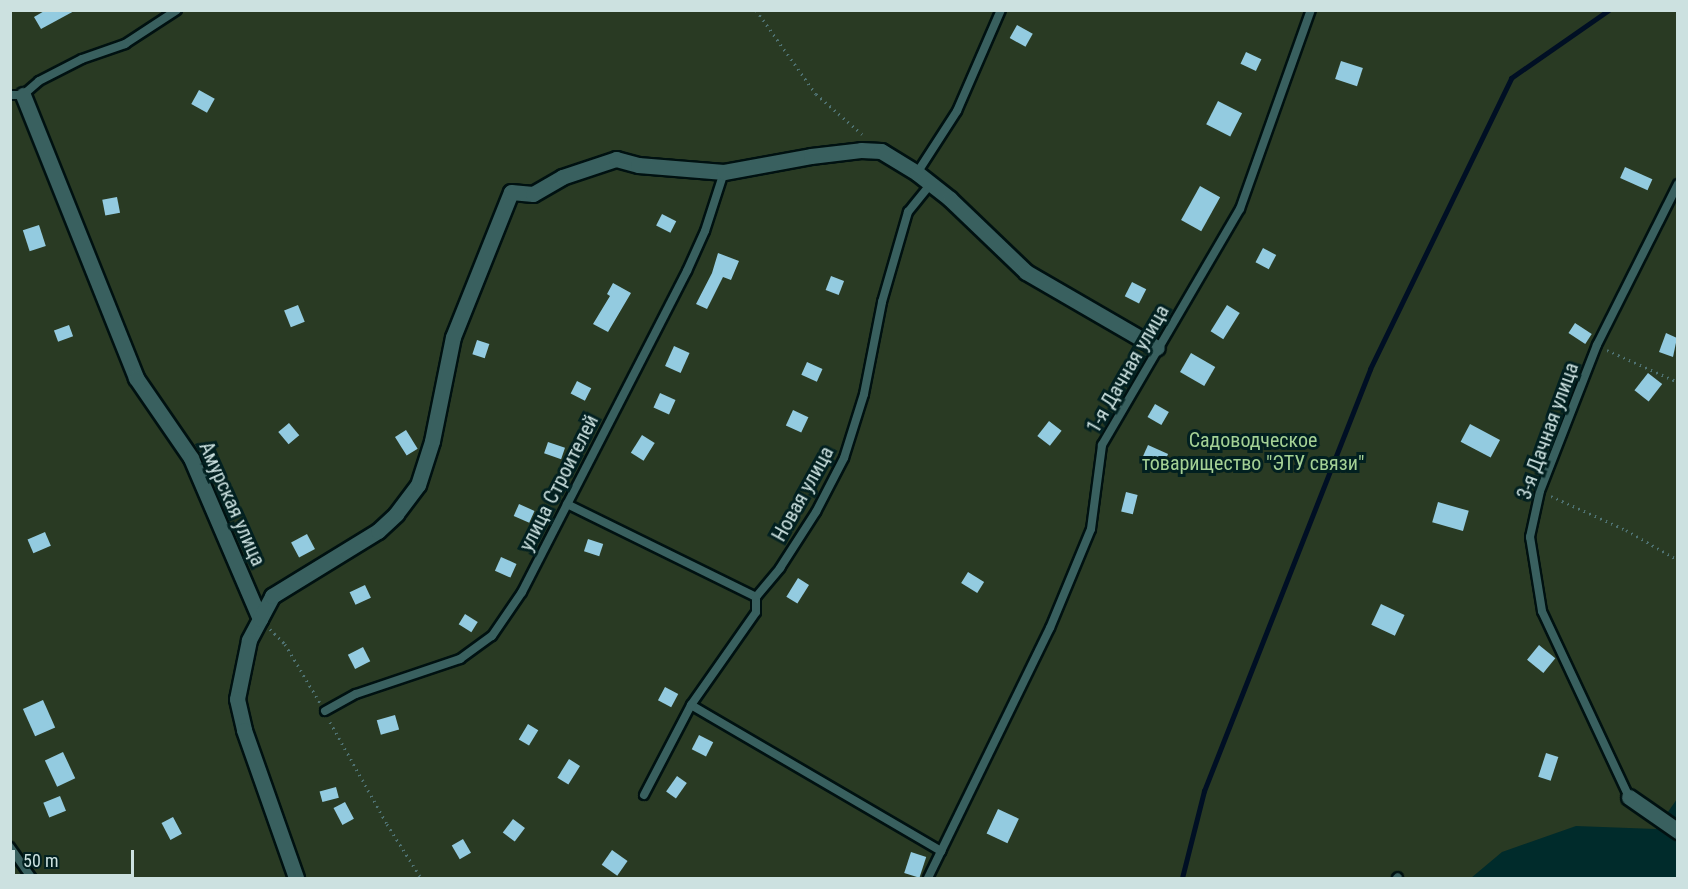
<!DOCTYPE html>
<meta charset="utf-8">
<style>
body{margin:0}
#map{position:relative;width:1688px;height:889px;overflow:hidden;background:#002b2b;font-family:"Roboto Condensed",sans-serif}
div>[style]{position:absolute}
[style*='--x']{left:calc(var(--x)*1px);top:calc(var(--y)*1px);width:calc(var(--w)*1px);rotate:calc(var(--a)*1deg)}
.green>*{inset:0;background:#293a23}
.stream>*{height:4.5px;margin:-2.25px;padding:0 2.25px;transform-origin:2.25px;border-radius:2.25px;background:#000f24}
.building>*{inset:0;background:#93cbe0;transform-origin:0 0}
.path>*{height:3px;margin-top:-1.5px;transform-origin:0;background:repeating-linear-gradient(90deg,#4f7272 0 1.5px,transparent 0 6px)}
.roads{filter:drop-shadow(2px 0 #011) drop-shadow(-2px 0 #011) drop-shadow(0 2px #011) drop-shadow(0 -2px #011)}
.lane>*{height:8px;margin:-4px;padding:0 4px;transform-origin:4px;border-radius:4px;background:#39605f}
.street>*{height:15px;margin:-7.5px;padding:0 7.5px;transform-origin:7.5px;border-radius:7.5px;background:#39605f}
span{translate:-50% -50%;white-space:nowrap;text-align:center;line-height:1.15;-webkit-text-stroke:6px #022020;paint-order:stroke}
.street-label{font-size:20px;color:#cce1e0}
.park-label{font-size:20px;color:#a4d195}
.frame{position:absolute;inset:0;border:12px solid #cce1e0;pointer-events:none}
.scale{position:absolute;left:12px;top:850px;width:122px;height:27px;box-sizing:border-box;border:3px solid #cce1e0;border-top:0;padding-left:8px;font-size:18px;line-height:21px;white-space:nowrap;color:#cce1e0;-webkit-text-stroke:4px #022020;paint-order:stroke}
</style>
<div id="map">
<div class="green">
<div style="clip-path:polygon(10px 11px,1677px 11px,1677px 799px,1656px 829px,1576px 826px,1502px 852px,1471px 878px,11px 878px)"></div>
</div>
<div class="stream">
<div style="--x:1182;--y:878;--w:90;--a:-75.8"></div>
<div style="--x:1204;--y:791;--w:453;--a:-68.5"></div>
<div style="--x:1370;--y:369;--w:323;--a:-64.1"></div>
<div style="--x:1511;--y:78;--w:119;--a:-34.8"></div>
</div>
<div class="building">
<div style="clip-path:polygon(46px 10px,76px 10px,41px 29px,34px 17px)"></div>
<div style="left:1017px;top:25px;width:18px;height:15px;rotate:29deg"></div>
<div style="left:1246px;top:52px;width:17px;height:13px;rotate:25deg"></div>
<div style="left:1341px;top:61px;width:23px;height:19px;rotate:18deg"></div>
<div style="left:199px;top:90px;width:18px;height:16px;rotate:29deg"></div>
<div style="left:1218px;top:101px;width:27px;height:26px;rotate:27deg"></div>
<div style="left:1625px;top:167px;width:30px;height:12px;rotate:24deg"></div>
<div style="left:1200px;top:186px;width:23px;height:39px;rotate:29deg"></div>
<div style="left:117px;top:197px;width:16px;height:15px;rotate:79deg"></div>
<div style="left:662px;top:214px;width:16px;height:13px;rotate:27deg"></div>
<div style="left:39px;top:225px;width:22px;height:17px;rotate:72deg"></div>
<div style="left:1263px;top:248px;width:15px;height:16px;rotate:28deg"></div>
<div style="clip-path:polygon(718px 253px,739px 261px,731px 280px,723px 277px,707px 309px,696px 304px,712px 273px)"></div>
<div style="left:831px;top:276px;width:14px;height:15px;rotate:21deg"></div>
<div style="left:1132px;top:282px;width:16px;height:16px;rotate:27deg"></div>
<div style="clip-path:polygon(613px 283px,631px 293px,608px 332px,593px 324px,610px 296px,607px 294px)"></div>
<div style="left:298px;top:305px;width:18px;height:15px;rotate:68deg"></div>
<div style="left:1227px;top:305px;width:15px;height:31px;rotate:32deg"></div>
<div style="left:1575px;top:323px;width:20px;height:12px;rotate:33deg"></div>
<div style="left:69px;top:325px;width:12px;height:16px;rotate:70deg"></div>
<div style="clip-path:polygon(1666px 333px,1677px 338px,1673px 357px,1659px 352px)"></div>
<div style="left:477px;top:340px;width:13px;height:15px;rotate:18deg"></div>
<div style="left:674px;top:346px;width:17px;height:22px;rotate:24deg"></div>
<div style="left:1191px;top:353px;width:28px;height:22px;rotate:30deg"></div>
<div style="left:807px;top:362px;width:17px;height:14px;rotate:24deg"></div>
<div style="left:1648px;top:373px;width:18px;height:22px;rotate:38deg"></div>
<div style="left:577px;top:381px;width:16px;height:14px;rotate:27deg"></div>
<div style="left:660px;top:393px;width:17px;height:16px;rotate:24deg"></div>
<div style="left:1155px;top:404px;width:16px;height:15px;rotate:30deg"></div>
<div style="left:793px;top:410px;width:17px;height:17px;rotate:25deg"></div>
<div style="left:1049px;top:421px;width:16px;height:19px;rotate:38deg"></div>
<div style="left:289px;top:423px;width:16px;height:14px;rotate:50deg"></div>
<div style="left:1470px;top:424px;width:34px;height:20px;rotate:28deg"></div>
<div style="left:406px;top:430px;width:22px;height:13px;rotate:58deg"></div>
<div style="left:642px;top:435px;width:15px;height:21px;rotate:32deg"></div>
<div style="left:548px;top:442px;width:18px;height:12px;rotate:19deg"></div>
<div style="left:1148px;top:445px;width:22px;height:18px;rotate:24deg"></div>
<div style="left:1126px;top:492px;width:12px;height:20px;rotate:14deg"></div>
<div style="left:1438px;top:502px;width:32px;height:21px;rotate:16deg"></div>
<div style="left:519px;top:504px;width:17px;height:13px;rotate:24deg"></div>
<div style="left:45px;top:532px;width:15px;height:19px;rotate:67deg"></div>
<div style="left:307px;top:534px;width:17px;height:18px;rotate:62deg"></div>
<div style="left:588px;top:539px;width:16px;height:13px;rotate:18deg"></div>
<div style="left:501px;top:557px;width:17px;height:15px;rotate:24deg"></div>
<div style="left:968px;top:572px;width:19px;height:13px;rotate:32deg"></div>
<div style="left:798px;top:578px;width:13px;height:22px;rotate:32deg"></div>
<div style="left:365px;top:585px;width:14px;height:17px;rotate:65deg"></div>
<div style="left:1381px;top:604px;width:26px;height:23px;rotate:25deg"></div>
<div style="left:465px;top:614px;width:15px;height:12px;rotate:32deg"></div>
<div style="left:1539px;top:645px;width:21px;height:19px;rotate:39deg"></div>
<div style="left:363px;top:647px;width:16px;height:17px;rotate:63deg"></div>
<div style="left:665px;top:687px;width:15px;height:15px;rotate:28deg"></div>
<div style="left:43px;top:700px;width:30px;height:22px;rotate:66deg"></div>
<div style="left:395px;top:715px;width:15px;height:19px;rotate:74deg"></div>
<div style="left:528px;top:724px;width:12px;height:18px;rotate:31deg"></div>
<div style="left:699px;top:735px;width:16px;height:16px;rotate:27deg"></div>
<div style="left:63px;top:752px;width:29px;height:20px;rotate:65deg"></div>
<div style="left:1546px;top:753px;width:13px;height:25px;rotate:18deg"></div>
<div style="left:569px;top:759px;width:13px;height:22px;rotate:32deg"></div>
<div style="left:677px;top:776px;width:12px;height:19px;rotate:35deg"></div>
<div style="left:336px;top:787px;width:11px;height:17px;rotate:75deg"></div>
<div style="left:60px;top:796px;width:16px;height:18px;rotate:68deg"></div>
<div style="left:345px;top:802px;width:19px;height:13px;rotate:62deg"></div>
<div style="left:998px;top:809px;width:23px;height:27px;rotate:25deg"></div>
<div style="left:173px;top:817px;width:19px;height:13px;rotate:62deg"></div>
<div style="left:513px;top:819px;width:15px;height:17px;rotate:37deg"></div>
<div style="left:463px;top:839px;width:16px;height:13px;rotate:60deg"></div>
<div style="left:612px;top:850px;width:19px;height:18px;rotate:35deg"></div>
<div style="left:911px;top:852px;width:16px;height:22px;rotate:18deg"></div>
</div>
<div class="path">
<div style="--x:756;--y:10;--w:103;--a:54.5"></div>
<div style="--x:816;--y:94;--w:61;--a:41"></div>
<div style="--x:1607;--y:350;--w:78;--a:24.3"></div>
<div style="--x:1551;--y:496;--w:82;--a:24.4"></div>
<div style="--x:1626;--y:530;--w:60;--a:30"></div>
<div style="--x:270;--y:629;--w:21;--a:45"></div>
<div style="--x:285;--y:644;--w:69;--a:59.3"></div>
<div style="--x:330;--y:722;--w:117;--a:60.8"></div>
<div style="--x:387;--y:824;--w:64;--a:57.8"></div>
</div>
<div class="roads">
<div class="lane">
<div style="--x:10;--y:95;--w:13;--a:0"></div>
<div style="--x:23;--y:95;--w:21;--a:-41"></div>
<div style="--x:39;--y:81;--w:48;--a:-27.1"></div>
<div style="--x:82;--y:59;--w:46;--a:-19.2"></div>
<div style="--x:125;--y:44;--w:62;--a:-33.2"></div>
<div style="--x:917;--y:173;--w:74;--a:-57.2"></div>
<div style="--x:957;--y:111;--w:110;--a:-66.5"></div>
<div style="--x:567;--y:504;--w:211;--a:26.2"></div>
<div style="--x:691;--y:705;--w:290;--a:30.3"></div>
<div style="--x:325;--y:711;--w:35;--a:-29"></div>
<div style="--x:356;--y:694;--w:110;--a:-18.6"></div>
<div style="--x:460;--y:659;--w:39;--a:-36"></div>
<div style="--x:492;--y:636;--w:53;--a:-55.7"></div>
<div style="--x:522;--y:592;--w:361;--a:-62.8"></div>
<div style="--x:687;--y:271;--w:44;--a:-65.8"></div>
<div style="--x:705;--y:231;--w:62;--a:-72.1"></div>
<div style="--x:644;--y:795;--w:102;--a:-62.4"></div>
<div style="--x:691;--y:705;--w:113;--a:-55"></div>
<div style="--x:756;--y:612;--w:15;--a:-90"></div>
<div style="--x:756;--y:597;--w:38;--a:-50"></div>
<div style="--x:780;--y:568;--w:67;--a:-57.3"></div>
<div style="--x:816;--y:512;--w:61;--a:-62.6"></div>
<div style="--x:844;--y:458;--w:67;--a:-72.6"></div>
<div style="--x:864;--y:394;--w:94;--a:-78.9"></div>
<div style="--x:882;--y:302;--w:94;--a:-73.9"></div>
<div style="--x:908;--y:212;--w:36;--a:-51"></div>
<div style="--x:1629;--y:797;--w:205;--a:-115.1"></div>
<div style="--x:1542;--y:611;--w:75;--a:-99.2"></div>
<div style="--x:1530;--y:537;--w:47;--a:-77.7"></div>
<div style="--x:1540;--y:491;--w:157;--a:-68.7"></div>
<div style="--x:1597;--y:345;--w:180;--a:-63.3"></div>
<div style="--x:10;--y:847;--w:38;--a:55"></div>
<div style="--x:928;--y:878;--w:278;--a:-64"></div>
<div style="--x:1050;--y:628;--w:107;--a:-67.5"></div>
<div style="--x:1091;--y:529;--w:85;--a:-82.5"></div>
<div style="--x:1102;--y:445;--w:273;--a:-59.7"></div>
<div style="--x:1240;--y:209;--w:211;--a:-70.4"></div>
<div style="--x:1397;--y:878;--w:1;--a:-45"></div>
</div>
<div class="street">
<div style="--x:23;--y:95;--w:305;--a:68.2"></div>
<div style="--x:136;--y:378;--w:97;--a:55.5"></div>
<div style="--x:191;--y:458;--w:175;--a:66.8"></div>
<div style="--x:260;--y:619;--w:24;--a:118"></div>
<div style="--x:249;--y:640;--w:60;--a:101.5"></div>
<div style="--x:237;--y:699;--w:32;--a:77"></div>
<div style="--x:244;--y:730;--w:157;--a:70.6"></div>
<div style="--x:260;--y:619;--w:26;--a:-62"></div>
<div style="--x:272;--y:596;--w:124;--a:-31.5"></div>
<div style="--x:378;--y:531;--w:25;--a:-43"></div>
<div style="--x:396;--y:514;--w:36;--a:-53"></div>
<div style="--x:418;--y:485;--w:46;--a:-72.3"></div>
<div style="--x:432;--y:441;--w:106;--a:-78.6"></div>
<div style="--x:453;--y:337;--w:156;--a:-68.2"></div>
<div style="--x:511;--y:192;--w:22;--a:5"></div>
<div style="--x:533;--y:194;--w:34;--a:-30"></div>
<div style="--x:562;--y:177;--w:57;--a:-18.4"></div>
<div style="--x:616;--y:159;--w:23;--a:15"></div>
<div style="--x:638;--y:165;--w:86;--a:4.7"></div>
<div style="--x:724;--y:172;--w:88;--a:-10.4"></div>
<div style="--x:811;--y:156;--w:50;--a:-6.8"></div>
<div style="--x:861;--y:150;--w:20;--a:3"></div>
<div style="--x:881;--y:151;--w:42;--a:31.4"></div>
<div style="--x:917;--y:173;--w:42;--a:38.2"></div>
<div style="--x:950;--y:199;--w:105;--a:43.8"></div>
<div style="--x:1026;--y:272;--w:151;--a:30.1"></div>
<div style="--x:1629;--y:797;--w:60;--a:34.8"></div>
</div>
</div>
<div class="street-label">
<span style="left:1128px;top:369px;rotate:-60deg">1-я Дачная улица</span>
<span style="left:1548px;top:431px;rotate:-70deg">3-я Дачная улица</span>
<span style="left:559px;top:483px;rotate:-63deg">улица Строителей</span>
<span style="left:803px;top:494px;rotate:-61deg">Новая улица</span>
<span style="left:232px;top:504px;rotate:66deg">Амурская улица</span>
</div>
<div class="park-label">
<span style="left:1253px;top:452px">Садоводческое<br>товарищество "ЭТУ связи"</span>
</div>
<div class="frame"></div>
<div class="scale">50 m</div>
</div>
